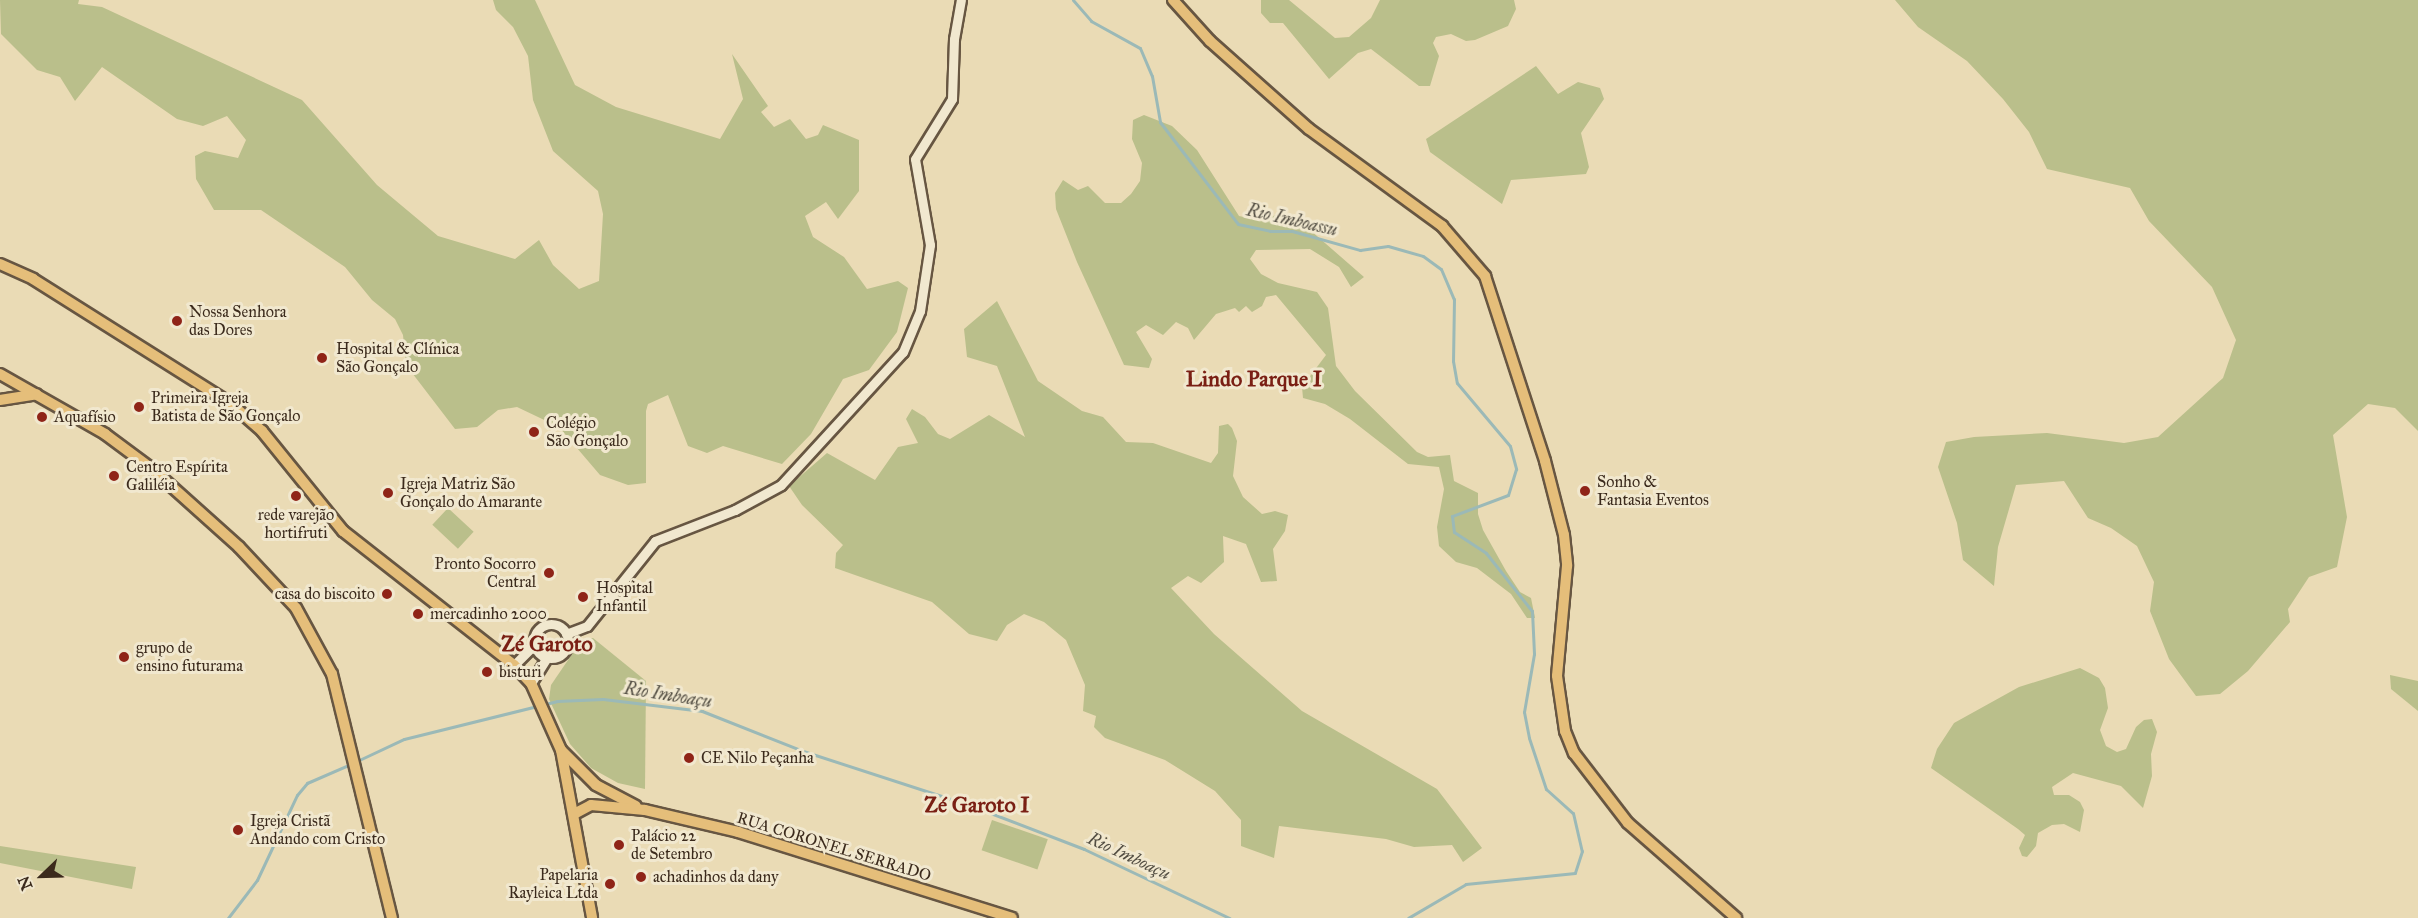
<!DOCTYPE html>
<meta charset="utf-8">
<style>
body{margin:0}
#map{position:relative;width:2418px;height:918px;overflow:hidden;background:#eadbb5;font-family:"IM FELL Great Primer",serif}
div>[style]{position:absolute}
[style*='--x']{left:calc(var(--x)*1px);top:calc(var(--y)*1px);width:calc(var(--w)*1px);rotate:calc(var(--a)*1deg)}
.green>*{inset:0;background:#babf8b;transform-origin:0 0}
.stream>*{height:3px;margin:-1.5px;padding:0 1.5px;transform-origin:1.5px;border-radius:1.5px;background:#9bb9b7}
.roads{filter:drop-shadow(2px 0 #675642) drop-shadow(-2px 0 #675642) drop-shadow(0 2px #675642) drop-shadow(0 -2px #675642)}
.minor>*{height:9px;margin:-4.5px;padding:0 4.5px;transform-origin:4.5px;border-radius:4.5px;background:#f1e8cf}
.minor>.ring{margin:-4.5px;padding:0;box-sizing:content-box;background:none;border:9px solid #f1e8cf;border-radius:50%}
.major>*{height:10px;margin:-5px;padding:0 5px;transform-origin:5px;border-radius:5px;background:#e5be7a}
.dots>*{width:16px;height:16px;translate:-50% -50%;box-sizing:border-box;border:3px solid #f1e8cf;border-radius:50%}
span{translate:-50% -50%;white-space:nowrap;text-align:center;line-height:1.15;-webkit-text-stroke:6px #f1e8cf;paint-order:stroke}
.poi-label{font-size:16px;color:#3b2a1c}
.left{translate:0 -50%;text-align:left}
.right{translate:-100% -50%;text-align:right}
.street-label{font-size:16px;color:#3b2a1c}
.water-label{font-size:18px;color:#534e43;font-style:italic}
.district-label{font-size:22px;color:#7a1f14;font-weight:700}
.north{position:absolute;left:12px;top:846px;width:60px;height:60px;-webkit-text-stroke:4px #f1e8cf;paint-order:stroke;rotate:247deg;font-size:16px;font-weight:700;line-height:24px;text-align:center;color:#3b2a1c}
.north::after{content:'';display:block;margin:auto;width:21px;height:27px;background:#3b2a1c;clip-path:polygon(50% 0,100% 100%,50% 72%,0 100%)}
</style>
<div id="map">
<div class="green">
<div style="clip-path:polygon(0 0,79px 0,78px 4px,102px 7px,302px 100px,377px 185px,438px 236px,515px 259px,539px 240px,553px 265px,579px 289px,599px 281px,603px 214px,598px 191px,553px 151px,533px 100px,528px 56px,513px 27px,496px 10px,493px 0,535px 0,575px 85px,616px 107px,720px 139px,743px 99px,732px 54px,768px 106px,761px 112px,774px 127px,790px 119px,806px 139px,818px 135px,823px 125px,859px 140px,859px 191px,838px 219px,826px 202px,805px 216px,813px 237px,844px 257px,867px 289px,898px 281px,908px 288px,897px 332px,869px 370px,843px 379px,811px 434px,782px 464px,723px 446px,707px 453px,688px 446px,668px 395px,648px 404px,646px 411px,646px 483px,628px 485px,600px 475px,559px 427px,517px 407px,498px 410px,477px 427px,455px 429px,406px 365px,403px 335px,395px 319px,372px 300px,345px 267px,261px 210px,214px 210px,196px 179px,195px 156px,205px 151px,238px 158px,246px 140px,227px 116px,203px 126px,177px 119px,102px 67px,75px 101px,60px 77px,37px 70px,1px 34px)"></div>
<div style="clip-path:polygon(1261px 0,1289px 0,1335px 38px,1349px 37px,1371px 18px,1380px 0,1514px 0,1516px 9px,1508px 26px,1475px 40px,1466px 41px,1451px 34px,1436px 37px,1433px 43px,1439px 56px,1430px 86px,1419px 86px,1371px 49px,1358px 53px,1329px 79px,1283px 23px,1270px 23px,1261px 13px)"></div>
<div style="clip-path:polygon(1895px 0,2418px 0,2418px 431px,2395px 408px,2368px 404px,2333px 435px,2347px 517px,2337px 567px,2309px 577px,2288px 609px,2290px 622px,2248px 671px,2220px 694px,2196px 696px,2169px 659px,2150px 611px,2154px 582px,2137px 546px,2111px 528px,2088px 518px,2064px 481px,2016px 485px,1998px 547px,1994px 586px,1963px 560px,1957px 523px,1938px 467px,1946px 442px,1974px 437px,2047px 433px,2124px 443px,2158px 437px,2223px 378px,2236px 340px,2212px 287px,2149px 221px,2130px 188px,2047px 169px,2029px 132px,2003px 99px,1967px 61px,1918px 27px)"></div>
<div style="clip-path:polygon(1536px 66px,1558px 94px,1578px 82px,1600px 88px,1604px 99px,1581px 133px,1589px 167px,1586px 174px,1511px 180px,1502px 204px,1430px 152px,1426px 139px)"></div>
<div style="clip-path:polygon(1144px 115px,1172px 126px,1197px 150px,1239px 216px,1262px 221px,1282px 212px,1294px 216px,1364px 277px,1351px 287px,1339px 267px,1310px 249px,1256px 250px,1250px 259px,1261px 274px,1278px 283px,1317px 292px,1328px 308px,1336px 366px,1355px 391px,1417px 452px,1428px 457px,1450px 455px,1454px 481px,1478px 493px,1478px 514px,1483px 530px,1506px 571px,1520px 592px,1531px 598px,1535px 618px,1527px 618px,1511px 594px,1477px 568px,1456px 562px,1439px 546px,1437px 527px,1444px 489px,1439px 467px,1408px 464px,1350px 419px,1325px 404px,1303px 398px,1302px 387px,1326px 355px,1276px 295px,1266px 297px,1262px 306px,1252px 312px,1246px 306px,1239px 312px,1235px 308px,1216px 314px,1194px 340px,1188px 328px,1176px 322px,1163px 335px,1146px 325px,1136px 332px,1152px 359px,1149px 368px,1124px 365px,1077px 262px,1056px 209px,1055px 193px,1063px 180px,1078px 190px,1088px 186px,1105px 203px,1121px 203px,1131px 194px,1140px 181px,1142px 163px,1132px 139px,1133px 120px)"></div>
<div style="clip-path:polygon(997px 301px,1038px 381px,1082px 411px,1103px 417px,1126px 442px,1153px 443px,1211px 463px,1218px 453px,1219px 426px,1228px 424px,1232px 428px,1237px 441px,1233px 476px,1243px 497px,1262px 514px,1275px 511px,1288px 515px,1285px 531px,1273px 549px,1277px 581px,1261px 582px,1246px 544px,1223px 536px,1224px 562px,1201px 583px,1188px 576px,1171px 588px,1214px 634px,1302px 711px,1437px 789px,1482px 848px,1463px 862px,1452px 845px,1414px 847px,1386px 839px,1279px 826px,1274px 858px,1241px 846px,1241px 820px,1215px 791px,1165px 760px,1105px 738px,1094px 727px,1096px 716px,1083px 711px,1085px 685px,1066px 640px,1044px 622px,1024px 614px,1007px 625px,997px 641px,969px 634px,932px 602px,835px 568px,836px 553px,843px 545px,802px 505px,789px 486px,827px 453px,875px 480px,898px 447px,918px 443px,906px 419px,912px 409px,925px 417px,938px 434px,950px 439px,989px 415px,1025px 437px,997px 366px,967px 357px,964px 329px)"></div>
<div style="left:448px;top:508px;width:35px;height:23px;rotate:43deg"></div>
<div style="clip-path:polygon(593px 638px,646px 681px,645px 789px,618px 783px,591px 768px,570px 744px,549px 699px,551px 685px,581px 641px)"></div>
<div style="clip-path:polygon(2080px 668px,2099px 678px,2105px 688px,2108px 708px,2100px 730px,2106px 746px,2117px 752px,2126px 749px,2136px 727px,2144px 720px,2152px 719px,2157px 732px,2151px 754px,2152px 776px,2143px 808px,2121px 786px,2073px 773px,2052px 787px,2054px 795px,2069px 795px,2080px 802px,2084px 810px,2080px 832px,2064px 824px,2052px 825px,2038px 833px,2036px 846px,2027px 857px,2022px 856px,2019px 848px,2025px 835px,2018px 829px,1931px 768px,1937px 749px,1954px 723px,2019px 687px)"></div>
<div style="clip-path:polygon(2390px 675px,2418px 681px,2418px 711px,2391px 689px)"></div>
<div style="left:992px;top:820px;width:59px;height:32px;rotate:19deg"></div>
<div style="clip-path:polygon(0 846px,136px 867px,132px 889px,0 863px)"></div>
</div>
<div class="stream">
<div style="--x:1073;--y:0;--w:28;--a:49"></div>
<div style="--x:1091;--y:21;--w:56;--a:28.9"></div>
<div style="--x:1140;--y:48;--w:30;--a:67"></div>
<div style="--x:1152;--y:76;--w:47;--a:80.1"></div>
<div style="--x:1160;--y:122;--w:128;--a:52.6"></div>
<div style="--x:1238;--y:224;--w:33;--a:12"></div>
<div style="--x:1270;--y:231;--w:22;--a:0"></div>
<div style="--x:1292;--y:231;--w:71;--a:15.6"></div>
<div style="--x:1360;--y:250;--w:28;--a:-8"></div>
<div style="--x:1388;--y:246;--w:36;--a:16"></div>
<div style="--x:1423;--y:256;--w:22;--a:36"></div>
<div style="--x:1441;--y:269;--w:33;--a:67"></div>
<div style="--x:1454;--y:299;--w:62;--a:90.9"></div>
<div style="--x:1453;--y:361;--w:22;--a:80"></div>
<div style="--x:1457;--y:383;--w:82;--a:49.9"></div>
<div style="--x:1510;--y:446;--w:24;--a:75"></div>
<div style="--x:1516;--y:469;--w:27;--a:107"></div>
<div style="--x:1508;--y:495;--w:60;--a:159.4"></div>
<div style="--x:1452;--y:516;--w:16;--a:83"></div>
<div style="--x:1454;--y:532;--w:38;--a:33"></div>
<div style="--x:1486;--y:553;--w:74;--a:51.6"></div>
<div style="--x:1532;--y:611;--w:43;--a:87.3"></div>
<div style="--x:1534;--y:654;--w:59;--a:99.8"></div>
<div style="--x:1524;--y:712;--w:26;--a:79"></div>
<div style="--x:1529;--y:738;--w:54;--a:71.6"></div>
<div style="--x:1546;--y:789;--w:36;--a:42"></div>
<div style="--x:1573;--y:813;--w:39;--a:77"></div>
<div style="--x:1582;--y:851;--w:23;--a:108"></div>
<div style="--x:1575;--y:873;--w:110;--a:174.2"></div>
<div style="--x:1466;--y:884;--w:67;--a:149.6"></div>
<div style="--x:357;--y:761;--w:52;--a:-25.1"></div>
<div style="--x:404;--y:739;--w:158;--a:-13.9"></div>
<div style="--x:557;--y:701;--w:46;--a:-2.5"></div>
<div style="--x:603;--y:699;--w:100;--a:6.9"></div>
<div style="--x:702;--y:711;--w:109;--a:21.6"></div>
<div style="--x:803;--y:751;--w:178;--a:18"></div>
<div style="--x:972;--y:806;--w:120;--a:21"></div>
<div style="--x:1084;--y:849;--w:161;--a:25.4"></div>
<div style="--x:228;--y:918;--w:48;--a:-52.7"></div>
<div style="--x:257;--y:880;--w:94;--a:-64.8"></div>
<div style="--x:297;--y:795;--w:16;--a:-50"></div>
<div style="--x:307;--y:783;--w:48;--a:-23.4"></div>
</div>
<div class="roads">
<div class="minor">
<div class="ring" style="left:534px;top:624px;width:25px;height:25px"></div>
<div style="--x:566;--y:634;--w:22;--a:-21"></div>
<div style="--x:587;--y:626;--w:109;--a:-51.3"></div>
<div style="--x:655;--y:541;--w:86;--a:-21.2"></div>
<div style="--x:735;--y:510;--w:52;--a:-28.5"></div>
<div style="--x:781;--y:485;--w:180;--a:-47.5"></div>
<div style="--x:903;--y:352;--w:44;--a:-67.5"></div>
<div style="--x:920;--y:311;--w:67;--a:-81.4"></div>
<div style="--x:930;--y:245;--w:87;--a:-99.9"></div>
<div style="--x:915;--y:159;--w:70;--a:-58.3"></div>
<div style="--x:952;--y:99;--w:60;--a:-88.1"></div>
<div style="--x:954;--y:39;--w:40;--a:-80"></div>
<div style="--x:514;--y:665;--w:28;--a:-45"></div>
<div style="--x:531;--y:683;--w:28;--a:-58"></div>
</div>
<div class="major">
<div style="--x:1173;--y:0;--w:55;--a:47.9"></div>
<div style="--x:1210;--y:41;--w:132;--a:41.6"></div>
<div style="--x:1309;--y:129;--w:165;--a:36.1"></div>
<div style="--x:1442;--y:226;--w:66;--a:49.3"></div>
<div style="--x:1485;--y:276;--w:194;--a:72"></div>
<div style="--x:1545;--y:461;--w:76;--a:75.6"></div>
<div style="--x:1564;--y:535;--w:31;--a:84"></div>
<div style="--x:1567;--y:566;--w:110;--a:95.2"></div>
<div style="--x:1557;--y:676;--w:56;--a:81.7"></div>
<div style="--x:1565;--y:731;--w:24;--a:68"></div>
<div style="--x:1574;--y:753;--w:88;--a:52.4"></div>
<div style="--x:1628;--y:823;--w:144;--a:41.3"></div>
<div style="--x:0;--y:264;--w:36;--a:24"></div>
<div style="--x:33;--y:279;--w:233;--a:32.2"></div>
<div style="--x:230;--y:403;--w:43;--a:41.2"></div>
<div style="--x:262;--y:431;--w:129;--a:51"></div>
<div style="--x:343;--y:531;--w:217;--a:38.1"></div>
<div style="--x:514;--y:665;--w:25;--a:47"></div>
<div style="--x:531;--y:683;--w:73;--a:65.9"></div>
<div style="--x:561;--y:750;--w:171;--a:79.5"></div>
<div style="--x:0;--y:374;--w:121;--a:29.7"></div>
<div style="--x:105;--y:434;--w:57;--a:36.5"></div>
<div style="--x:151;--y:468;--w:118;--a:41.9"></div>
<div style="--x:239;--y:547;--w:83;--a:46.9"></div>
<div style="--x:296;--y:608;--w:75;--a:61.4"></div>
<div style="--x:332;--y:674;--w:251;--a:76.2"></div>
<div style="--x:0;--y:400;--w:37;--a:-9"></div>
<div style="--x:561;--y:750;--w:49;--a:45"></div>
<div style="--x:596;--y:785;--w:45;--a:27.7"></div>
<div style="--x:574;--y:814;--w:19;--a:-28"></div>
<div style="--x:591;--y:805;--w:54;--a:5.3"></div>
<div style="--x:645;--y:810;--w:96;--a:13.3"></div>
<div style="--x:738;--y:832;--w:287;--a:17.4"></div>
</div>
</div>
<div class="dots">
<div style="left:177px;top:321px;background:#8f2418"></div>
<div style="left:322px;top:358px;background:#8f2418"></div>
<div style="left:139px;top:407px;background:#8f2418"></div>
<div style="left:42px;top:417px;background:#8f2418"></div>
<div style="left:534px;top:432px;background:#8f2418"></div>
<div style="left:114px;top:476px;background:#8f2418"></div>
<div style="left:1585px;top:491px;background:#8f2418"></div>
<div style="left:388px;top:493px;background:#8f2418"></div>
<div style="left:296px;top:496px;background:#8f2418"></div>
<div style="left:549px;top:573px;background:#8f2418"></div>
<div style="left:387px;top:594px;background:#8f2418"></div>
<div style="left:583px;top:597px;background:#8f2418"></div>
<div style="left:418px;top:614px;background:#8f2418"></div>
<div style="left:124px;top:657px;background:#8f2418"></div>
<div style="left:487px;top:672px;background:#8f2418"></div>
<div style="left:689px;top:758px;background:#8f2418"></div>
<div style="left:238px;top:830px;background:#8f2418"></div>
<div style="left:619px;top:845px;background:#8f2418"></div>
<div style="left:641px;top:877px;background:#8f2418"></div>
<div style="left:610px;top:884px;background:#8f2418"></div>
</div>
<div class="poi-label">
<span class="left" style="left:189px;top:321px">Nossa Senhora<br>das Dores</span>
<span class="left" style="left:336px;top:358px">Hospital &amp; Clínica<br>São Gonçalo</span>
<span class="left" style="left:151px;top:407px">Primeira Igreja<br>Batista de São Gonçalo</span>
<span class="left" style="left:54px;top:417px">Aquafísio</span>
<span class="left" style="left:546px;top:432px">Colégio<br>São Gonçalo</span>
<span class="left" style="left:126px;top:476px">Centro Espírita<br>Galiléia</span>
<span class="left" style="left:1597px;top:491px">Sonho &amp;<br>Fantasia Eventos</span>
<span class="left" style="left:400px;top:493px">Igreja Matriz São<br>Gonçalo do Amarante</span>
<span style="left:296px;top:524px">rede varejão<br>hortifruti</span>
<span class="right" style="left:536px;top:573px">Pronto Socorro<br>Central</span>
<span class="left" style="left:596px;top:597px">Hospital<br>Infantil</span>
<span class="right" style="left:375px;top:594px">casa do biscoito</span>
<span class="left" style="left:430px;top:614px">mercadinho 2000</span>
<span class="left" style="left:136px;top:657px">grupo de<br>ensino futurama</span>
<span class="left" style="left:499px;top:672px">bisturi</span>
<span class="left" style="left:701px;top:758px">CE Nilo Peçanha</span>
<span class="left" style="left:250px;top:830px">Igreja Cristã<br>Andando com Cristo</span>
<span class="left" style="left:631px;top:845px">Palácio 22<br>de Setembro</span>
<span class="right" style="left:598px;top:884px">Papelaria<br>Rayleica Ltda</span>
<span class="left" style="left:653px;top:877px">achadinhos da dany</span>
</div>
<div class="street-label">
<span style="left:834px;top:847px;rotate:17deg">RUA CORONEL SERRADO</span>
</div>
<div class="water-label">
<span style="left:1292px;top:220px;rotate:13deg">Rio Imboassu</span>
<span style="left:668px;top:695px;rotate:9deg">Rio Imboaçu</span>
<span style="left:1129px;top:856px;rotate:25deg">Rio Imboaçu</span>
</div>
<div class="district-label">
<span style="left:1254px;top:379px">Lindo Parque I</span>
<span style="left:547px;top:644px">Zé Garoto</span>
<span style="left:977px;top:805px">Zé Garoto I</span>
</div>
<div class="north">N</div>
</div>
